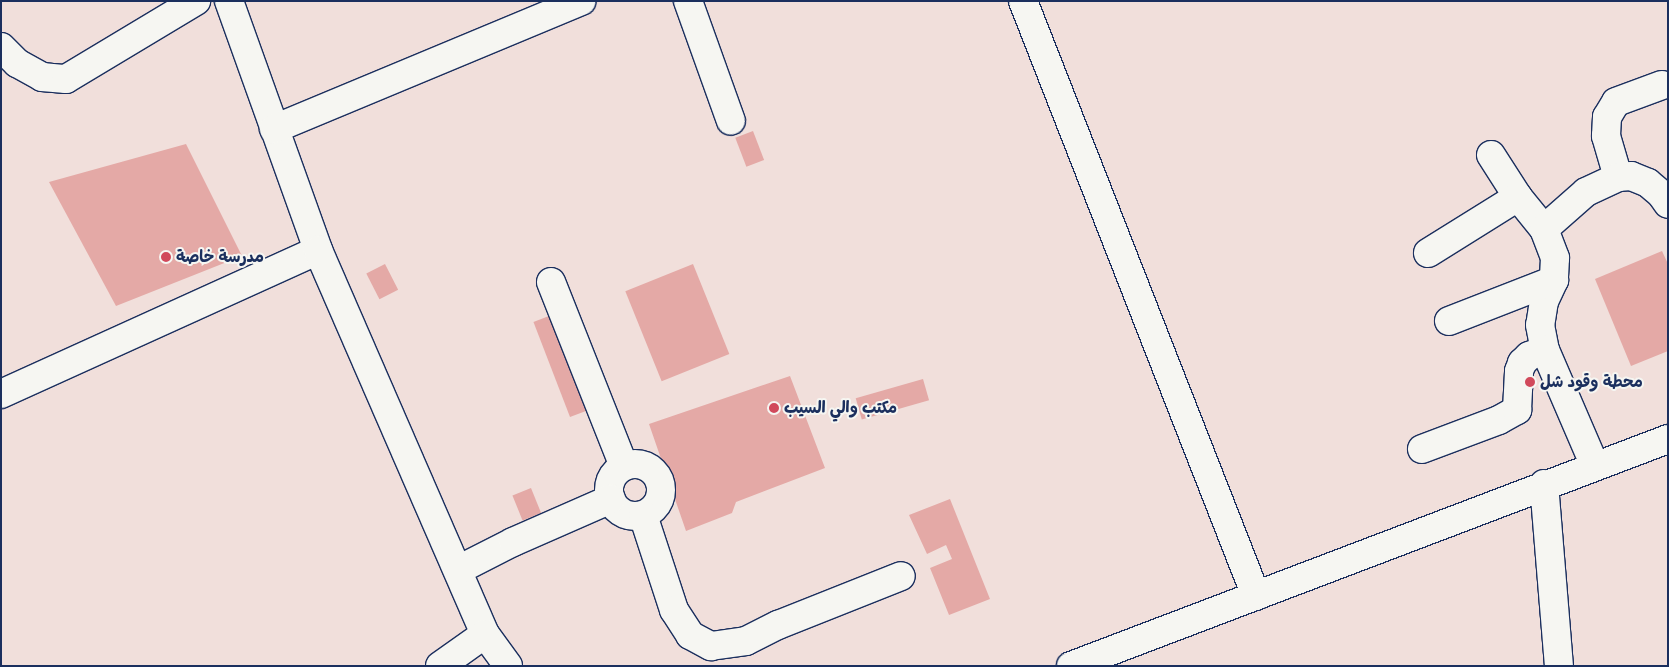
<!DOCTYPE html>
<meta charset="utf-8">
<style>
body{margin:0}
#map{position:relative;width:1669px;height:667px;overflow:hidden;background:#f1dfdb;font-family:Sriracha,"Playpen Sans Arabic",sans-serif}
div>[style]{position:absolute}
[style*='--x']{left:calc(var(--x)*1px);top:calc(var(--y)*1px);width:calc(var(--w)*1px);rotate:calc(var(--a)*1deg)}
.building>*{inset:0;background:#e4a9a6;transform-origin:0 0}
.roads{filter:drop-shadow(1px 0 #1b2f5e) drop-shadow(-1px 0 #1b2f5e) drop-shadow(0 1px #1b2f5e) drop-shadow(0 -1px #1b2f5e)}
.minor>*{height:28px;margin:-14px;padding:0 14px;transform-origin:14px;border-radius:14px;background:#f6f6f2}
.minor>.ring{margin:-14px;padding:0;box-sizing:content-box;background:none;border:28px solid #f6f6f2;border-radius:50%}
.dots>*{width:14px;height:14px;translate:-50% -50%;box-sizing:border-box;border:2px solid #f6f6f2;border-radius:50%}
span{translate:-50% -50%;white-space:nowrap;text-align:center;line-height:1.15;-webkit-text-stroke:4px #f6f6f2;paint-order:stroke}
.poi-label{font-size:16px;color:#1b2f5e;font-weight:700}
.left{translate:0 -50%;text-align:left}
.frame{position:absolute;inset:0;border:2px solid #1b2f5e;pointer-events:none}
</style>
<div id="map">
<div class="building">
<div style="left:753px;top:131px;width:31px;height:19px;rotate:69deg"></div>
<div style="clip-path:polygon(186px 144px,242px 256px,116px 306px,49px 182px)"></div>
<div style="clip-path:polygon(1662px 251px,1668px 264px,1668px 351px,1631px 366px,1595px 279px)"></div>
<div style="left:385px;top:264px;width:29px;height:21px;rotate:63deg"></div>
<div style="left:693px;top:264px;width:97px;height:73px;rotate:68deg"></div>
<div style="left:554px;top:314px;width:102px;height:22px;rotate:69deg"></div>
<div style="clip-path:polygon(790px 376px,825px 468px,736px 502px,732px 513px,686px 531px,649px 424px)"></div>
<div style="left:923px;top:379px;width:22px;height:70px;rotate:74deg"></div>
<div style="left:531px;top:488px;width:27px;height:20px;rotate:68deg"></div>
<div style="clip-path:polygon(950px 499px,990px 599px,949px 615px,930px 568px,952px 559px,946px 545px,927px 554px,909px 515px)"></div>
</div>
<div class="roads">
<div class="minor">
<div style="--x:229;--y:1;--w:264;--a:70.3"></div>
<div style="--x:688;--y:1;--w:127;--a:70.3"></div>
<div style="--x:1023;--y:1;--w:639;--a:68.61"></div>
<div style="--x:1;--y:47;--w:23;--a:45"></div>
<div style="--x:17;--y:63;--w:29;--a:29"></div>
<div style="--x:42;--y:77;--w:24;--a:5"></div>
<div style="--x:66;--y:79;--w:152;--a:-31"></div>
<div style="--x:274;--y:129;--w:333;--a:-22.6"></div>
<div style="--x:1491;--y:155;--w:50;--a:57.3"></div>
<div style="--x:1518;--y:197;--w:41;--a:50.9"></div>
<div style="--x:1544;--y:229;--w:31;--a:69"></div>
<div style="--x:1555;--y:258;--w:22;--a:93"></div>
<div style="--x:1554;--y:280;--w:23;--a:115"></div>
<div style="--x:1544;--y:301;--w:24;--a:99"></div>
<div style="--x:1540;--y:325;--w:25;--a:79"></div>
<div style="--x:1545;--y:350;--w:126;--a:66.7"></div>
<div style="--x:1618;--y:177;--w:43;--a:-106.3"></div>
<div style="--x:1606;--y:136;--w:19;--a:-87"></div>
<div style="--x:1607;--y:117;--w:17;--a:-59"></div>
<div style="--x:1616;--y:102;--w:49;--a:-20.3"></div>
<div style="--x:1544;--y:229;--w:56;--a:-41.4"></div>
<div style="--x:1586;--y:192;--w:35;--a:-25"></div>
<div style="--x:1618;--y:177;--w:13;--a:-4"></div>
<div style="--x:1631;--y:176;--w:18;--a:22"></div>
<div style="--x:1648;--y:183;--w:17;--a:40"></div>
<div style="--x:1661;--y:194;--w:12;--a:55"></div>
<div style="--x:1428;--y:253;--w:106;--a:-31.9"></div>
<div style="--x:551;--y:282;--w:198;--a:68.4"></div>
<div style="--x:1449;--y:321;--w:113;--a:-21.3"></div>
<div style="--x:1;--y:394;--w:348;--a:-24.4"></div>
<div style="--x:318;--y:250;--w:419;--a:66.5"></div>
<div style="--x:485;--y:634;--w:39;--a:54"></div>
<div style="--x:1422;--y:449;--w:82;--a:-20.6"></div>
<div style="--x:1499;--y:420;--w:21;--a:-29"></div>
<div style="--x:1517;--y:410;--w:39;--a:-87"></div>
<div style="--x:1519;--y:371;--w:9;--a:-69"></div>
<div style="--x:1522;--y:363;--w:10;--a:-45"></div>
<div style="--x:1529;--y:356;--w:17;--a:-21"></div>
<div class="ring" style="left:609px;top:464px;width:24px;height:24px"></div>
<div style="--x:1544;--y:484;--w:183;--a:85.3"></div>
<div style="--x:643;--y:515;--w:100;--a:71.9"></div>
<div style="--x:674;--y:610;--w:30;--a:57"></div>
<div style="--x:690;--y:635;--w:24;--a:28"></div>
<div style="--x:711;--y:646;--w:35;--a:-8"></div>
<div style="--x:746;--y:641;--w:36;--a:-27"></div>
<div style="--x:778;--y:625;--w:132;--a:-21.7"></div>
<div style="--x:458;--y:570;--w:62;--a:-27"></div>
<div style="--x:513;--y:542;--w:107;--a:-23.7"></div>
<div style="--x:440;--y:666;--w:55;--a:-35.4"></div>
<div style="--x:1071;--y:666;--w:639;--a:-20.82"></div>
</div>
</div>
<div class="dots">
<div style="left:166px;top:257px;background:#d1495b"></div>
<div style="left:1530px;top:382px;background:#d1495b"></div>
<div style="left:774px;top:408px;background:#d1495b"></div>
</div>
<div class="poi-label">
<span class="left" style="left:176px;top:257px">مدرسة خاصة</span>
<span class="left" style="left:1540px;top:382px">محطة وقود شل</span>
<span class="left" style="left:784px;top:408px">مكتب والي السيب</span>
</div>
<div class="frame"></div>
</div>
